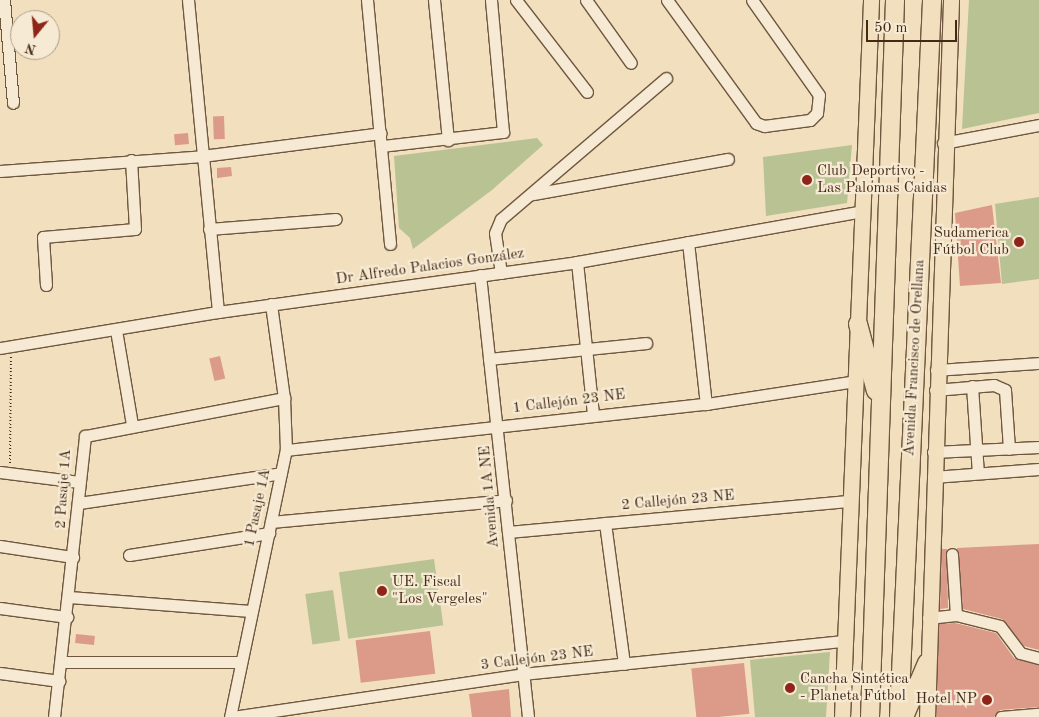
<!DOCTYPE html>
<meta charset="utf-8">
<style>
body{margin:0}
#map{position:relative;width:1039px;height:717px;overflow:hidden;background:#f1dfbd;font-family:"Old Standard TT",serif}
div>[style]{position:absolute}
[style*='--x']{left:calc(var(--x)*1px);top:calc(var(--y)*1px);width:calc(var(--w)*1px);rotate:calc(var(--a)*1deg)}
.green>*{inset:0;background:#b9c292;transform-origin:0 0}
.building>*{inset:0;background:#dc9a89;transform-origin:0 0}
.path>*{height:2px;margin-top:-1px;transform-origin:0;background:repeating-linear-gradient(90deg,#442a15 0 1px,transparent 0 3.5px)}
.roads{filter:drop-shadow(1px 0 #6f573f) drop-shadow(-1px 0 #6f573f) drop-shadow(0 1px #6f573f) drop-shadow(0 -1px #6f573f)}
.minor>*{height:11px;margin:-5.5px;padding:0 5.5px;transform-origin:5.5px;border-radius:5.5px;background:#f6ead4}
.major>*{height:15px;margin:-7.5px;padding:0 7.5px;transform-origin:7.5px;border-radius:7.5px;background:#f1dfbd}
.highway>*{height:18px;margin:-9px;padding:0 9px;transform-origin:9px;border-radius:9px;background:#f1dfbd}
.dots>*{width:14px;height:14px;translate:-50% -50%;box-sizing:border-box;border:2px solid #f6ead4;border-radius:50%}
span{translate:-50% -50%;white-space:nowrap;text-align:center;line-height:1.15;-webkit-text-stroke:4.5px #f6ead4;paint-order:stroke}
.poi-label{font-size:15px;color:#442a15}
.left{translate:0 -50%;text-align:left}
.right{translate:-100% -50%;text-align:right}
.street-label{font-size:15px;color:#442a15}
.north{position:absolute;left:10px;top:10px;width:50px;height:50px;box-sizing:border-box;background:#f6ead4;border:1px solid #af9d88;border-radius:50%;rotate:197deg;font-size:14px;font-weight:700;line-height:20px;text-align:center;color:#442a15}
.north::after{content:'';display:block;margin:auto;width:18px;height:22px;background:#8f2418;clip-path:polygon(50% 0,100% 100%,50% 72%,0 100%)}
.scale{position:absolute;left:866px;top:20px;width:91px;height:22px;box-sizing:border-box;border:2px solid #442a15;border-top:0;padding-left:6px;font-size:15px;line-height:18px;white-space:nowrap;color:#442a15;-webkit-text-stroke:4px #f6ead4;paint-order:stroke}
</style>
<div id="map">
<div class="green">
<div style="clip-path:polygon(969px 0,1039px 0,1039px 113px,962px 129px)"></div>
<div style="clip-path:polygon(537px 138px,543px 145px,492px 190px,413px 249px,410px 238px,399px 228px,394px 156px)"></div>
<div style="clip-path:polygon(852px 145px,847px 203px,766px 216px,763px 157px)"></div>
<div style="clip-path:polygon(1039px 197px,1039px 279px,1002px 284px,995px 204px)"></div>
<div style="left:434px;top:559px;width:67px;height:96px;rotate:82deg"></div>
<div style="left:333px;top:590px;width:51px;height:28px;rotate:82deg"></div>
<div style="clip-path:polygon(830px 652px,826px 717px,755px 717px,750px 660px)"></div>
</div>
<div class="building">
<div style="left:224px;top:116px;width:23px;height:11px;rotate:88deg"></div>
<div style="left:188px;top:133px;width:11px;height:14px;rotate:85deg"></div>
<div style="clip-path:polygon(231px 167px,232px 176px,217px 178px,217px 168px)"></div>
<div style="clip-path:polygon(992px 205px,1001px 283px,960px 286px,955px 213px)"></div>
<div style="left:220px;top:356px;width:23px;height:11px;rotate:77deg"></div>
<div style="clip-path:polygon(1039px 544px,1039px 650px,1024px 646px,1002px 619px,963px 609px,957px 548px)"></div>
<div style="clip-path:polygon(942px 549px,947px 549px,948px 608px,940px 609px)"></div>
<div style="clip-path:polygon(955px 623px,996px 633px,1014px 658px,1039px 665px,1039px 707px,1000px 710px,994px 717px,936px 717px,939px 624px)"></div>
<div style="left:430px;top:631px;width:43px;height:75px;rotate:83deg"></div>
<div style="left:76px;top:634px;width:19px;height:9px;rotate:6deg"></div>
<div style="left:744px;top:663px;width:51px;height:53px;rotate:84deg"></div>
<div style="clip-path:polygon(509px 689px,511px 717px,472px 717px,469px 694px)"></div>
</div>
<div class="path">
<div style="--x:10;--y:463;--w:106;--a:-89.5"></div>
</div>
<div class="roads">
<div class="minor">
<div style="--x:4;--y:0;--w:103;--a:85"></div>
<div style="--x:188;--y:0;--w:313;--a:84.5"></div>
<div style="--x:367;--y:0;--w:245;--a:84.6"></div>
<div style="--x:434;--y:0;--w:141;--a:84.3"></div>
<div style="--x:516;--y:0;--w:116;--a:52.3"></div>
<div style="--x:586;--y:0;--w:77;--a:54.5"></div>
<div style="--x:667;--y:0;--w:152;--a:54.1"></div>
<div style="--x:756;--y:123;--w:9;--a:21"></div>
<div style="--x:764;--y:126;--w:46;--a:-7.4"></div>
<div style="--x:810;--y:120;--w:10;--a:-45"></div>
<div style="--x:817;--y:113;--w:18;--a:-84"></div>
<div style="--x:819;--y:95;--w:116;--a:-125.2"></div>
<div style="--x:943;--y:143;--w:98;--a:-10.6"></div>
<div style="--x:382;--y:146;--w:122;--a:-6.6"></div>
<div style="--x:503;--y:132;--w:133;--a:-95.2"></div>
<div style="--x:0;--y:171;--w:203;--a:-4.2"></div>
<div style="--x:202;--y:156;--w:180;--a:-7.3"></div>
<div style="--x:533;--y:194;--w:198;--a:-10.2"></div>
<div style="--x:209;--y:229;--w:127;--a:-4.5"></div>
<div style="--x:688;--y:242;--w:163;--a:83.7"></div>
<div style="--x:577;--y:262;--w:153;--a:84"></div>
<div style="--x:501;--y:273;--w:40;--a:-98.5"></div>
<div style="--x:495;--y:233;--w:15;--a:-67"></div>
<div style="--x:501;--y:219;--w:217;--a:-40.5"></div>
<div style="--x:480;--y:275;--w:445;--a:83.8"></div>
<div style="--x:46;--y:285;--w:48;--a:-93.6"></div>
<div style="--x:43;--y:237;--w:92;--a:-5"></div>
<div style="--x:135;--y:229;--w:69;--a:-93.3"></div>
<div style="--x:116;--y:330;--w:96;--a:80.4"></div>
<div style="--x:0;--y:348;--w:221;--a:-9.4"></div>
<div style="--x:218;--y:312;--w:362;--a:-7.9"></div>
<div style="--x:577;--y:262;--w:290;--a:-10.1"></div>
<div style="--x:489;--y:359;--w:158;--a:-5.8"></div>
<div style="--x:936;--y:370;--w:103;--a:-3.9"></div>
<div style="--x:972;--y:386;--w:87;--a:86.1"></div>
<div style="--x:935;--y:390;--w:59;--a:-4.8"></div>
<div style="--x:994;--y:385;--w:12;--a:24"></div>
<div style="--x:1005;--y:390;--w:59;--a:86.1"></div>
<div style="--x:286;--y:450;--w:423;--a:-6.3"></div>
<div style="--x:706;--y:404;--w:152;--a:-8.7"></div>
<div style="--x:933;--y:452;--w:106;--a:-2.7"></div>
<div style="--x:0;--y:472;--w:80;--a:7.2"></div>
<div style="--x:933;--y:477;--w:106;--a:-4.3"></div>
<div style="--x:79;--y:503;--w:204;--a:-8.4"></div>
<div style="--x:271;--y:522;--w:236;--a:-5.3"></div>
<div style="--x:605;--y:523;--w:142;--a:82.3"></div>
<div style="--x:508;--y:532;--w:344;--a:-5.2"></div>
<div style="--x:0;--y:546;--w:74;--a:8.6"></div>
<div style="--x:129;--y:555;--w:142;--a:-8.9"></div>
<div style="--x:69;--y:597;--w:182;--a:4.4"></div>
<div style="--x:0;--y:608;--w:68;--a:7.7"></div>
<div style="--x:956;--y:615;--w:45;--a:14"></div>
<div style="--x:1000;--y:626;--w:34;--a:53"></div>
<div style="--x:1020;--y:653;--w:20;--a:15"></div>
<div style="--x:928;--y:618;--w:28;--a:-6"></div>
<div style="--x:956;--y:615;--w:61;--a:-93.8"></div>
<div style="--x:62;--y:662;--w:179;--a:0"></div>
<div style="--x:0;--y:673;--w:60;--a:7.7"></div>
<div style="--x:54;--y:717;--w:283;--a:-83.7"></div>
<div style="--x:85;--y:436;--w:203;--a:-10.8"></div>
<div style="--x:230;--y:717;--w:273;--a:-78.2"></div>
<div style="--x:286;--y:450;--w:52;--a:-92.2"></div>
<div style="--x:284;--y:398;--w:95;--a:-97.9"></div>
<div style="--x:233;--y:717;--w:293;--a:-8.4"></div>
<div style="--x:523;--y:674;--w:324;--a:-5.9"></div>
<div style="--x:1001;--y:717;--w:38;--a:-5"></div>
</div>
<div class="major">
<div style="--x:842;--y:717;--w:718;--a:-87.68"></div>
<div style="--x:927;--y:717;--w:717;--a:-88.08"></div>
</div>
<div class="highway">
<div style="--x:858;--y:324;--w:69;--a:75"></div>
<div style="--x:870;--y:717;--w:717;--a:-88"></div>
<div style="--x:899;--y:717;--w:718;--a:-87.36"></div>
<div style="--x:904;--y:717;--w:59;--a:-66.9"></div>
</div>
</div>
<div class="dots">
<div style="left:807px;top:180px;background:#8f2418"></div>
<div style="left:1019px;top:242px;background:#8f2418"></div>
<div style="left:382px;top:591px;background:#8f2418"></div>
<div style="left:790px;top:688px;background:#8f2418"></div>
<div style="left:987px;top:700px;background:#8f2418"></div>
</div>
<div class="poi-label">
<span class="left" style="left:817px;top:180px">Club Deportivo -<br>Las Palomas Caidas</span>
<span class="right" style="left:1009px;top:242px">Sudamerica<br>Fútbol Club</span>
<span class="left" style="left:392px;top:591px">UE. Fiscal<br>"Los Vergeles"</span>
<span class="left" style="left:800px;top:688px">Cancha Sintética<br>- Planeta Fútbol</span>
<span class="right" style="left:977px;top:700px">Hotel NP</span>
</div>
<div class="street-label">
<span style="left:430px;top:267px;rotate:-8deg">Dr Alfredo Palacios González</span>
<span style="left:915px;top:358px;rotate:-87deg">Avenida Francisco de Orellana</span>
<span style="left:569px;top:402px;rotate:-7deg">1 Callejón 23 NE</span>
<span style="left:64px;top:489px;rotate:-86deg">2 Pasaje 1A</span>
<span style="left:490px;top:497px;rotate:-95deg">Avenida 1A NE</span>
<span style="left:678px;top:501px;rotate:-5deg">2 Callejón 23 NE</span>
<span style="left:258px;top:508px;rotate:-78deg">1 Pasaje 1A</span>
<span style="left:537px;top:659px;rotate:-7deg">3 Callejón 23 NE</span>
</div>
<div class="north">N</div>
<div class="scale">50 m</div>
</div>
